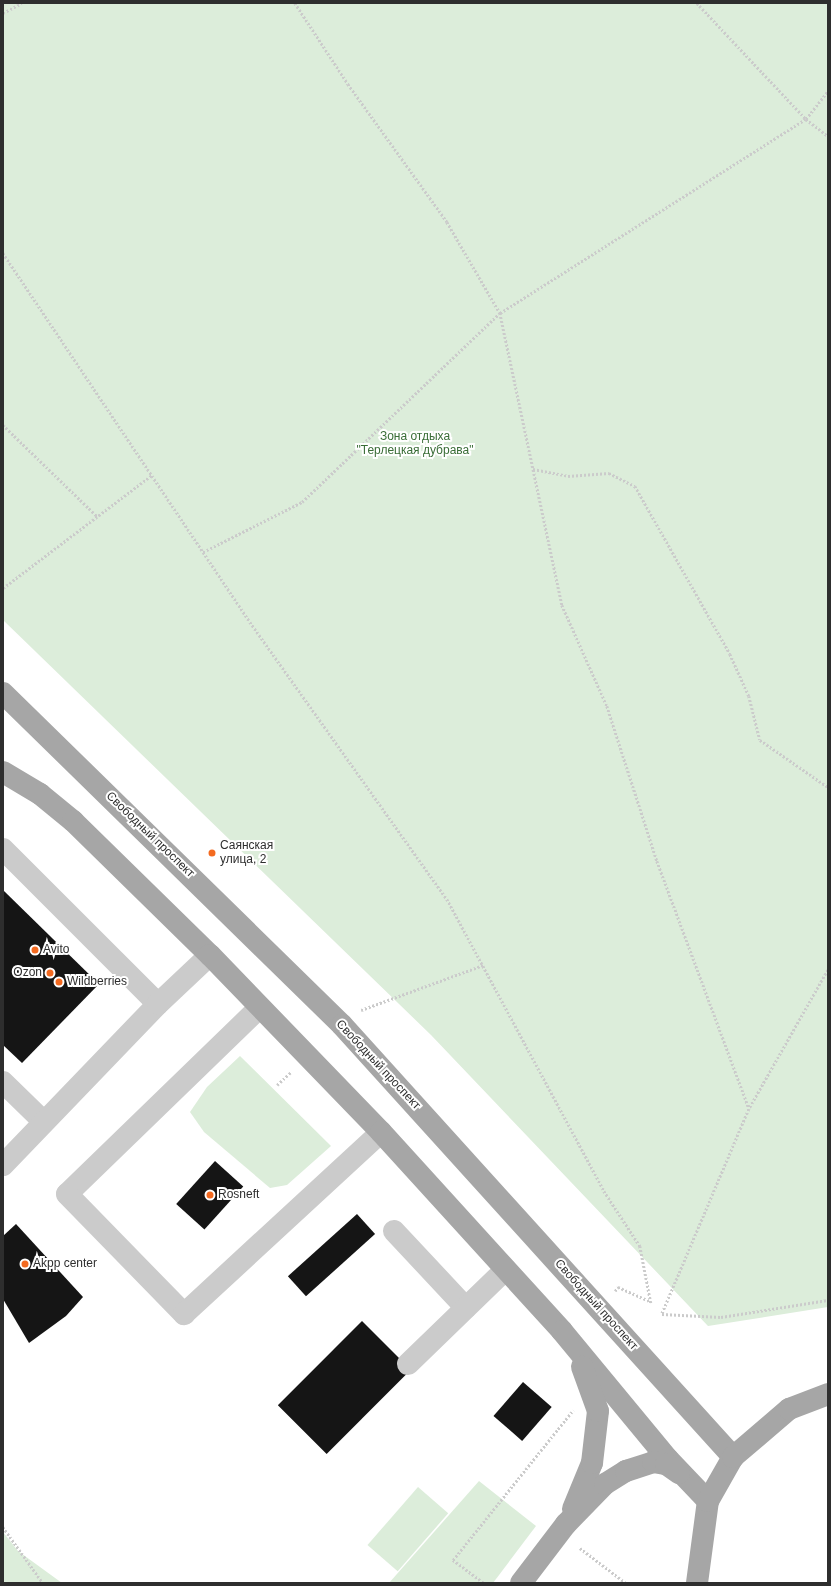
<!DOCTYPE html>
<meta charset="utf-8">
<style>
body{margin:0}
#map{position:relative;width:831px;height:1586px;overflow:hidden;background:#fff;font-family:Arial,sans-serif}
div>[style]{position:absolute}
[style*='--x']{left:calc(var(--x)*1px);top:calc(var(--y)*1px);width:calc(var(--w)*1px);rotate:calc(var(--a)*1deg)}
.green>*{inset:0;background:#dcedda;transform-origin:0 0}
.building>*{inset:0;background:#151515;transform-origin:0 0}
.path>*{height:2.5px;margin-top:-1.25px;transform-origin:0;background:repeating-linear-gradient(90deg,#cbcbcb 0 2px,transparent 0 4px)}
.minor>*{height:22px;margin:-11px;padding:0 11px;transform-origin:11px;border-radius:11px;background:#cbcbcb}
.major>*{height:22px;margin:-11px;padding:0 11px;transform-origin:11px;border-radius:11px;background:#a6a6a6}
.dots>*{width:11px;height:11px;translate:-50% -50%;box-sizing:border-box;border:2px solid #fff;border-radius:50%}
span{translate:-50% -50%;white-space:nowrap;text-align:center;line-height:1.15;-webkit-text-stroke:4px #fff;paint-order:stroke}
.park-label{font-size:12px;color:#3a6d37}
.street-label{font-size:12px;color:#2e2e2e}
.poi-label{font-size:12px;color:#2e2e2e}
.left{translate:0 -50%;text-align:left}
.right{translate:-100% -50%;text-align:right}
.frame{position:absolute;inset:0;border:4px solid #2e2e2e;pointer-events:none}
</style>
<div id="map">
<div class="green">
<div style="clip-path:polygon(3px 3px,828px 3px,828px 1307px,708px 1326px,431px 1035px,3px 620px)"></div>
<div style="clip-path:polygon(240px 1056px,331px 1146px,287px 1185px,270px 1188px,204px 1132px,190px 1112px,207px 1087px)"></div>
<div style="clip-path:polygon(479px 1481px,536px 1526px,493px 1583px,389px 1583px)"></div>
<div style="left:418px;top:1487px;width:40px;height:77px;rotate:41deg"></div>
<div style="clip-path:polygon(3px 1532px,18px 1551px,62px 1583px,3px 1583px)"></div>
</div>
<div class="building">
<div style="clip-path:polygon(3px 890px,99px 984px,22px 1063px,3px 1045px)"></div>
<div style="left:215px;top:1161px;width:38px;height:58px;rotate:42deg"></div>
<div style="left:357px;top:1214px;width:27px;height:93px;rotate:48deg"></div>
<div style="clip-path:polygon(16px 1224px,83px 1297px,66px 1316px,29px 1343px,3px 1299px,3px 1236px)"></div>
<div style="left:362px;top:1321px;width:69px;height:119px;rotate:45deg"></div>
<div style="left:523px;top:1382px;width:38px;height:45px;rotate:41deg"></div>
</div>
<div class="path">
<div style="--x:295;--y:3;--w:97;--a:56.8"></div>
<div style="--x:348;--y:84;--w:170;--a:54.3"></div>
<div style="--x:447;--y:222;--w:105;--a:59.8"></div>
<div style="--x:500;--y:313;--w:299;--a:78"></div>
<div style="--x:562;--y:605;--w:111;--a:66"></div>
<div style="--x:607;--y:706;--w:163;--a:72.1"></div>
<div style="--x:657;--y:861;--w:265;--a:69.6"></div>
<div style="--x:697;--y:3;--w:159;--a:46.8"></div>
<div style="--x:806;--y:119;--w:28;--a:38"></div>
<div style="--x:3;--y:13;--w:21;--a:-28"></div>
<div style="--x:3;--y:253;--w:444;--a:56.2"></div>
<div style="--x:250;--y:622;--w:340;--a:54.6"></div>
<div style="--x:447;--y:899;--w:332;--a:61.7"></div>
<div style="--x:604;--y:1191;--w:66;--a:56.8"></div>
<div style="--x:640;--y:1246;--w:58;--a:79.1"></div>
<div style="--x:3;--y:425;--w:132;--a:44.1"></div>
<div style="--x:533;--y:469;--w:36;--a:11"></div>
<div style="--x:568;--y:476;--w:41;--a:-4.2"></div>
<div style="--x:609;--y:473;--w:29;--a:27"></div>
<div style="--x:635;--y:486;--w:193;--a:60.5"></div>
<div style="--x:730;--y:654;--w:46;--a:65.7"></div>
<div style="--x:749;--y:696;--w:45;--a:76"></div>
<div style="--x:760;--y:740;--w:83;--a:34.7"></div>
<div style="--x:203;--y:552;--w:111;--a:-26.8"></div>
<div style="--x:302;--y:502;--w:274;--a:-43.7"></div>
<div style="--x:500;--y:313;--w:362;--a:-32.4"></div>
<div style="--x:806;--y:119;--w:36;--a:-52"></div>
<div style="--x:3;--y:588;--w:187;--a:-37.2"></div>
<div style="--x:828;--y:970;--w:160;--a:119.6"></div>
<div style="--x:749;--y:1109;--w:223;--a:113"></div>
<div style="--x:662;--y:1314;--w:59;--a:2.9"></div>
<div style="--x:721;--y:1317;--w:108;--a:-9"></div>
<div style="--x:361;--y:1010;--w:130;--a:-20.2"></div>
<div style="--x:277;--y:1085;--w:19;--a:-43"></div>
<div style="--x:615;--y:1291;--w:5;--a:-53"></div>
<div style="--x:618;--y:1287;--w:36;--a:24"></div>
<div style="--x:3;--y:1527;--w:69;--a:54.5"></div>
<div style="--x:580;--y:1548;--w:58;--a:37.3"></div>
<div style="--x:483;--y:1583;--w:38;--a:-143"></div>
<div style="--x:453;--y:1560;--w:192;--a:-51.3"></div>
</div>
<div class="minor">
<div style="--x:3;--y:849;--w:219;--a:45"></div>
<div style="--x:259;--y:1008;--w:267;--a:135.9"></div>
<div style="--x:67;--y:1194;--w:168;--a:45.7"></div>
<div style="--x:184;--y:1314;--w:268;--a:-42.7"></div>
<div style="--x:3;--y:1082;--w:57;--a:44.3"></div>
<div style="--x:3;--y:1165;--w:223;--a:-46.1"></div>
<div style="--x:158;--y:1004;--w:71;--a:-43.3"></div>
<div style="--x:394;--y:1231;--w:105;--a:46.9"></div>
<div style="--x:408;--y:1364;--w:136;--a:-44.1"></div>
</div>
<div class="major">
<div style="--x:3;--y:693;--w:474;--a:44.4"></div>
<div style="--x:342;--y:1025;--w:583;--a:47.85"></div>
<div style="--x:3;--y:772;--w:43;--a:30.7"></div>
<div style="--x:40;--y:794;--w:43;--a:39.3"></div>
<div style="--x:73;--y:821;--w:192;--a:44.4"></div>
<div style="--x:210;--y:955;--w:246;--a:46"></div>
<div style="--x:381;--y:1132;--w:269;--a:47.7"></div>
<div style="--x:562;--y:1331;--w:166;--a:50.4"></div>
<div style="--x:668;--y:1459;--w:58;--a:46.4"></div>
<div style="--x:573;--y:1509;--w:50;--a:-67.6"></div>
<div style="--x:592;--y:1463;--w:52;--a:-83.4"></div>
<div style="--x:598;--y:1411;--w:47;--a:-110"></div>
<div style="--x:521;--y:1583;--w:74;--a:-52.7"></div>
<div style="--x:566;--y:1524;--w:56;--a:-45.7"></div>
<div style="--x:605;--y:1484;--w:25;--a:-32"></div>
<div style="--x:626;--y:1471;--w:28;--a:-18"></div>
<div style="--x:653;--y:1462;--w:13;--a:9"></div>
<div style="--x:666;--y:1464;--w:16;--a:35"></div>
<div style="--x:697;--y:1583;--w:83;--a:-82.4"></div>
<div style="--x:708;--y:1501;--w:51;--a:-60.4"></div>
<div style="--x:733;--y:1457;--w:74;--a:-40.6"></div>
<div style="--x:789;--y:1409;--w:42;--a:-21"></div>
</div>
<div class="dots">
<div style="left:212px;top:853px;background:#f46a20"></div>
<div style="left:35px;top:950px;background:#f46a20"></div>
<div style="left:50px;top:973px;background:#f46a20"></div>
<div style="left:59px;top:982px;background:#f46a20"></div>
<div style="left:210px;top:1195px;background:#f46a20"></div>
<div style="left:25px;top:1264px;background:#f46a20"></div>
</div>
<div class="park-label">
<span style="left:415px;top:444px">Зона отдыха<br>"Терлецкая дубрава"</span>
</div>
<div class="street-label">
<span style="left:150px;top:835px;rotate:44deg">Свободный проспект</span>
<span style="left:378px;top:1065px;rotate:47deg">Свободный проспект</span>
<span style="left:596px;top:1305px;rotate:48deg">Свободный проспект</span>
</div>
<div class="poi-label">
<span class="left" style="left:220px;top:853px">Саянская<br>улица, 2</span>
<span class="left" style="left:43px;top:950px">Avito</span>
<span class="right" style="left:42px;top:973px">Ozon</span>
<span class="left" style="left:67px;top:982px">Wildberries</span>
<span class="left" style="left:218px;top:1195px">Rosneft</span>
<span class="left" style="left:33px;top:1264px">Akpp center</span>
</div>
<div class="frame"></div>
</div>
